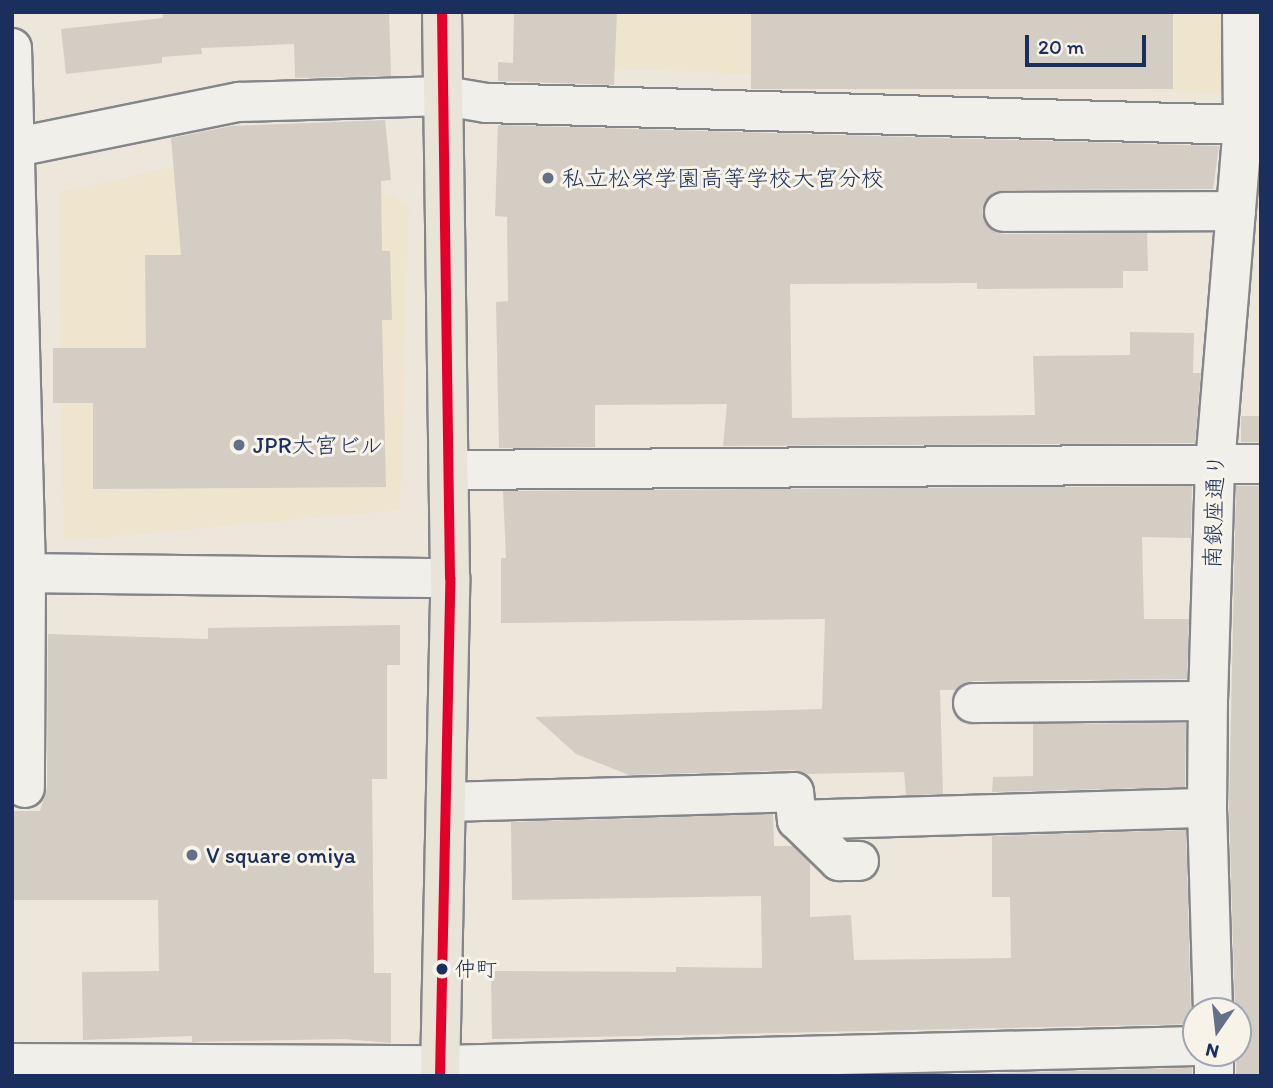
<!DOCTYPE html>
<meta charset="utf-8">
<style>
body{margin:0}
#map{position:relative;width:1273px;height:1088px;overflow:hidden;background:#ece6db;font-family:Itim,"Klee One",sans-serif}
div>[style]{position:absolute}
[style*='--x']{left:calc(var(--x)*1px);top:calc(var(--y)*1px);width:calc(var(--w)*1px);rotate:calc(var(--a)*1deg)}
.built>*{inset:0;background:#efe4ce}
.building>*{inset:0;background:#d3cdc3;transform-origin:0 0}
.roads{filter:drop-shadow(2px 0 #85868a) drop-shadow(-2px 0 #85868a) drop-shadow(0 2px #85868a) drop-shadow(0 -2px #85868a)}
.minor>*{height:38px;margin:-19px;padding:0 19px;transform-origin:19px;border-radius:19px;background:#f1efea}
.major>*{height:38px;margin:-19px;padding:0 19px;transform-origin:19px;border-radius:19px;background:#e9e4d8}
.bus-1>*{height:10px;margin:-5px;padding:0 5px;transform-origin:5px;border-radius:5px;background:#e4002b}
.dots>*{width:19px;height:19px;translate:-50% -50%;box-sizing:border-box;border:4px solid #f7f3e8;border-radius:50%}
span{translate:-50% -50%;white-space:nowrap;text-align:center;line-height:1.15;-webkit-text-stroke:6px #f7f3e8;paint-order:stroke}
.bus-label{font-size:21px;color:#1b2f5e}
.left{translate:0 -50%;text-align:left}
.poi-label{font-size:23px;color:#1b2f5e}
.street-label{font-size:23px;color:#1b2f5e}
.frame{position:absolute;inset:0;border:14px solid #1b2f5e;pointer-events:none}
.north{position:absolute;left:1182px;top:997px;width:70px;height:70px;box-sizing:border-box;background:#f7f3e8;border:2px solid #9fa5b1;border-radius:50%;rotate:194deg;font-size:19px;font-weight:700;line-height:28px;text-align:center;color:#1b2f5e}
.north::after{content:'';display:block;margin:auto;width:24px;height:32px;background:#646f8a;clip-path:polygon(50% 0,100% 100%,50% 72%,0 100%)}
.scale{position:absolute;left:1025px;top:35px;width:121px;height:32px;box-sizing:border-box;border:4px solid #1b2f5e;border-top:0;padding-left:9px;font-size:21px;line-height:24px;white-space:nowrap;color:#1b2f5e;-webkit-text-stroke:5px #f7f3e8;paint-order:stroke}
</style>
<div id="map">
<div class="built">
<div style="clip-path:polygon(528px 12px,1225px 12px,1227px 94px,531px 65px)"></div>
<div style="clip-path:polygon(290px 140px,409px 205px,400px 510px,64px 541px,58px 193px)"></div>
</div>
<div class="building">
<div style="clip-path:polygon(162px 12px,389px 12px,391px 76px,295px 78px,294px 44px,201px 48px,202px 54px,162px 57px,162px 63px,66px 74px,61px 29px,163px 18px)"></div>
<div style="clip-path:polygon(514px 12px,617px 12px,614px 85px,498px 81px,498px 62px,513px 63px)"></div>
<div style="left:751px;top:12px;width:422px;height:77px"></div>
<div style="clip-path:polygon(385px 120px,391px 180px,381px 181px,382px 251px,390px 251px,392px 320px,382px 320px,386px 487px,93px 489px,93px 403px,53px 403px,53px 348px,146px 348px,145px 255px,181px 255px,171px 138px,232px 126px)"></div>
<div style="clip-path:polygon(498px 125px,1219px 146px,1213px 189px,1004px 190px,994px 193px,985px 201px,982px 211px,985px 222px,993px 231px,1003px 234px,1147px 233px,1148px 271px,1123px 271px,1123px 288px,977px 289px,977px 283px,790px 284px,792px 418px,1035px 415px,1033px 356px,1130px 355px,1130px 332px,1194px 333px,1193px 373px,1201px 373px,1195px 443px,723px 446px,727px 404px,595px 405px,595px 447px,499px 448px,496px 302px,508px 301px,507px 217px,495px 216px)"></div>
<div style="left:1241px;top:416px;width:20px;height:26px"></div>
<div style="clip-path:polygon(1192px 486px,1191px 538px,1142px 537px,1144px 619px,1189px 619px,1187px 679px,973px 681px,956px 690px,940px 690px,943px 794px,906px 795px,904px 772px,806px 774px,793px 770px,629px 775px,576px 754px,535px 717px,822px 709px,825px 619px,501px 623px,501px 558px,506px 558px,503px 491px)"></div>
<div style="clip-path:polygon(1236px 486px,1261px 486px,1261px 1076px,1236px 1076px,1238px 1011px,1235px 1011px,1229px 808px)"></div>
<div style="clip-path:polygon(400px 625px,400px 665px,387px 665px,387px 779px,372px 779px,374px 973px,391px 973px,391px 1043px,344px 1039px,192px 1042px,192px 1036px,83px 1040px,82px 972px,159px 971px,158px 900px,12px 900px,12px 811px,40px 811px,47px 788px,48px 634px,208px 639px,208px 628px)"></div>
<div style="clip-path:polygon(1186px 723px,1185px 787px,992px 792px,993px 777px,1033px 776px,1033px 724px)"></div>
<div style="clip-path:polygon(773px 814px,774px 846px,793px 846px,810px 863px,810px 917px,851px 915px,854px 960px,1011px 958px,1010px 897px,992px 897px,992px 836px,1186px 830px,1191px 1012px,1196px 1024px,492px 1039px,491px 971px,676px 972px,676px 967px,762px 968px,761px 896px,512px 900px,511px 822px)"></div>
<div style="clip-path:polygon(1192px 1068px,1192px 1076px,883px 1076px)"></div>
</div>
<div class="roads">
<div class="minor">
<div style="--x:12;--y:48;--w:525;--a:88.47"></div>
<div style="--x:26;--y:573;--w:215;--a:90.3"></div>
<div style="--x:12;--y:148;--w:232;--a:-11.5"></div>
<div style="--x:239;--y:102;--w:206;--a:-1.7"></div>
<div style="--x:445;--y:96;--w:42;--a:9.7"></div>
<div style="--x:486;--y:103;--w:757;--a:1.66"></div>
<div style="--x:1004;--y:212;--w:232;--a:-0.2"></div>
<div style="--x:449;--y:470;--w:812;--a:-0.42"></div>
<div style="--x:12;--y:573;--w:438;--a:0.7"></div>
<div style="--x:973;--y:703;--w:235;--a:-0.5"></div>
<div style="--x:446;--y:802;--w:348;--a:-1.6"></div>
<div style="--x:794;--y:792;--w:28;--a:84"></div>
<div style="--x:797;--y:820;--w:59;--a:44.3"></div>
<div style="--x:839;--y:861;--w:20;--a:0"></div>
<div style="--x:797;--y:820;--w:410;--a:-1.7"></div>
<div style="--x:1213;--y:1011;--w:203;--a:-91.7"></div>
<div style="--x:1207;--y:808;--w:107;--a:-89.5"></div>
<div style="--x:1208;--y:701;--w:236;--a:-88.3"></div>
<div style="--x:1215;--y:465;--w:341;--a:-85.3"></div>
<div style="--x:1243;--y:125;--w:113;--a:-90.5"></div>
<div style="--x:1214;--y:1053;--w:23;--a:90"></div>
<div style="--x:12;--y:1063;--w:429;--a:0.3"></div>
<div style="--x:441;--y:1065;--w:755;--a:-1.44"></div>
</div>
<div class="major">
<div style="--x:440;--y:1076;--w:498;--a:-88.8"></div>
<div style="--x:450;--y:578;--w:566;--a:-90.81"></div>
</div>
</div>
<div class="bus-1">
<div style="--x:440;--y:1076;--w:498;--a:-88.8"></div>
<div style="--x:450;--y:578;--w:566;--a:-90.81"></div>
</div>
<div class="dots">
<div style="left:548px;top:178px;background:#646f8a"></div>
<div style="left:239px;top:445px;background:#646f8a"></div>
<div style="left:192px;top:855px;background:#646f8a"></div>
<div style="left:442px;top:969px;background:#1b2f5e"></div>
</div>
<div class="bus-label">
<span class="left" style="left:455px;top:969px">仲町</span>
</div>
<div class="poi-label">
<span class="left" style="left:562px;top:178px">私立松栄学園高等学校大宮分校</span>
<span class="left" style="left:253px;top:445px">JPR大宮ビル</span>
<span class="left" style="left:206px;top:855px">V square omiya</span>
</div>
<div class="street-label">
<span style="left:1214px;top:511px;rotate:-88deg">南銀座通り</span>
</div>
<div class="frame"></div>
<div class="north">N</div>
<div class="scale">20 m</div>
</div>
